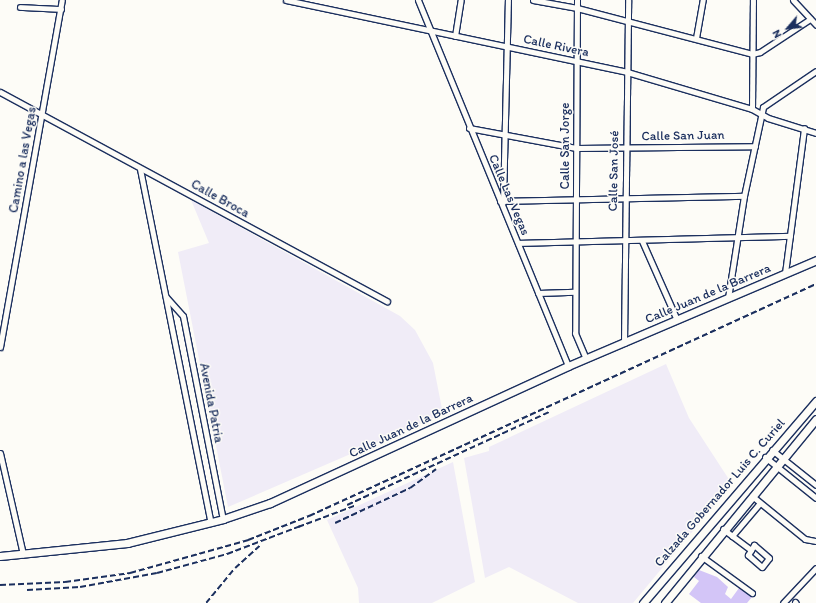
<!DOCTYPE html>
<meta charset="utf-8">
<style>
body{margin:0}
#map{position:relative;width:816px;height:603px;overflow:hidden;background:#fdfcf7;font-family:Itim,sans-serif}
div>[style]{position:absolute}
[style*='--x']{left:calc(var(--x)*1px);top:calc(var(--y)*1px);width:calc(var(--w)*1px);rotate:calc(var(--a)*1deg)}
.built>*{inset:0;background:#f0ecf7}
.building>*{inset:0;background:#d3c5f7}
.roads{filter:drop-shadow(1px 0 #1b2f5e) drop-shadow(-1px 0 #1b2f5e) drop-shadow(0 1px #1b2f5e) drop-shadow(0 -1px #1b2f5e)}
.minor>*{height:5px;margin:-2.5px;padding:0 2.5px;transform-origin:2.5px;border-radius:2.5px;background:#fdfcf7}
.major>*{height:7px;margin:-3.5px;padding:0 3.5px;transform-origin:3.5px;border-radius:3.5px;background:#fdfcf7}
.rail>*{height:1.5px;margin-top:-0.75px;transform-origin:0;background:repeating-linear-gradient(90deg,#1b2f5e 0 6px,transparent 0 9px)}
span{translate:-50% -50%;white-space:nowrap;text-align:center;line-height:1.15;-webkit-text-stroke:3px #fdfcf7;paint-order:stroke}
.street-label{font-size:13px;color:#1b2f5e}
.north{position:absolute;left:768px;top:8px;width:40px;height:40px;-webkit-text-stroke:3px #fdfcf7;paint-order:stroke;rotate:242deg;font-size:11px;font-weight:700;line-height:16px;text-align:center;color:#1b2f5e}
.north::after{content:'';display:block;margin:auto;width:14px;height:18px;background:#1b2f5e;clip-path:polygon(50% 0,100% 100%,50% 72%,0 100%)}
</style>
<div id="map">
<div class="built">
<div style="clip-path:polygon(191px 200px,400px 316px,415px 330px,433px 363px,443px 414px,228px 507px,178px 252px,209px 243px)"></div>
<div style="clip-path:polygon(666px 364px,689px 418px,732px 484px,633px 603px,578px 603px,509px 567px,485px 578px,464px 458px,489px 451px,489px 447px)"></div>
<div style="clip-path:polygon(453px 462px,475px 582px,432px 603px,359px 603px,358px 588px,327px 520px)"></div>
</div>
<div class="building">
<div style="clip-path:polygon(699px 570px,717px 577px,728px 587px,725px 594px,731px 599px,739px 588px,752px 597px,747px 603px,701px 603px,689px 594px,699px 581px,694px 577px)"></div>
</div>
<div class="roads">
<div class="minor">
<div style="--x:286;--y:0;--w:349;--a:11.9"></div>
<div style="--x:627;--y:72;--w:130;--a:16.5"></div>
<div style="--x:752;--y:109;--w:18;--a:29"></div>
<div style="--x:768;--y:118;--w:50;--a:17.4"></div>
<div style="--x:418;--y:0;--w:396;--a:67.7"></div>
<div style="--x:533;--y:0;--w:45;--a:10.3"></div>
<div style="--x:577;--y:8;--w:181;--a:14.7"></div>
<div style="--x:752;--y:54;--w:8;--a:-14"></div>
<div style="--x:760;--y:52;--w:60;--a:-33.4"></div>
<div style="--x:577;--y:0;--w:333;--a:90.3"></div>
<div style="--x:575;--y:333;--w:28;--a:67"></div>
<div style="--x:793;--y:0;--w:34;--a:47"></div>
<div style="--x:20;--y:7;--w:41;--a:2.8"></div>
<div style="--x:455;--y:36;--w:36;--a:-81"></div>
<div style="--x:696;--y:38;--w:39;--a:-80"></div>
<div style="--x:0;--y:92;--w:440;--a:28.4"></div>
<div style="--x:752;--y:109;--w:109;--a:-89.5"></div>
<div style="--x:469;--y:128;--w:109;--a:10.6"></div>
<div style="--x:576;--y:148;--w:179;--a:-0.6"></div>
<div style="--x:140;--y:169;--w:361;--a:78.7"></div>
<div style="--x:500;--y:201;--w:244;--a:-1.2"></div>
<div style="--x:503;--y:202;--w:202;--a:-88.6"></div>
<div style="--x:642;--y:241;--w:86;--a:66.1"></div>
<div style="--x:518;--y:243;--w:272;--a:-1.5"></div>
<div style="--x:785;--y:273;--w:146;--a:-82.5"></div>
<div style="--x:538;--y:293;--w:37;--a:-2"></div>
<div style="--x:166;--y:297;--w:25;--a:48"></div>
<div style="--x:183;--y:316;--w:207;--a:78.9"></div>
<div style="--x:728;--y:298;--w:103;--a:-81.1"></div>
<div style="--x:744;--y:196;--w:91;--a:-77.9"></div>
<div style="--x:763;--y:107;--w:64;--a:-34.2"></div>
<div style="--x:624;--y:343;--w:343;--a:-89.3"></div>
<div style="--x:0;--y:347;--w:352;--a:-79.9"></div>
<div style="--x:772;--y:450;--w:56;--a:38.5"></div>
<div style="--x:0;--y:453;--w:104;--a:77.2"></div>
<div style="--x:765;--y:457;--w:65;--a:38.8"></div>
<div style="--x:752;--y:496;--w:68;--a:39.1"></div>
<div style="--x:805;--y:539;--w:10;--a:11"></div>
<div style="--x:723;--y:529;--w:35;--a:37"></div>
<div style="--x:751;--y:550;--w:6;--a:121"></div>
<div style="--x:748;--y:555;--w:18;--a:41"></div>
<div style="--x:762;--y:567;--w:11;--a:-52"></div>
<div style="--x:769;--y:558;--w:20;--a:-139"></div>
<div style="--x:754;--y:545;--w:6;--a:121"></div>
<div style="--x:732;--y:536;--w:43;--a:-49.7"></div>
<div style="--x:701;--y:556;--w:63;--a:36"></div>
<div style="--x:795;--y:602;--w:1;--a:45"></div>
<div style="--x:783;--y:603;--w:48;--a:-46.7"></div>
</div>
<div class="major">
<div style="--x:0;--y:556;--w:128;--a:-5.8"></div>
<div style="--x:127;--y:543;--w:99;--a:-14"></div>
<div style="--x:223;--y:519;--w:50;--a:-18.8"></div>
<div style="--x:270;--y:503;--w:328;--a:-24.7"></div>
<div style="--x:568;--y:366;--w:270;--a:-23.1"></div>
<div style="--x:643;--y:603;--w:266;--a:-49.4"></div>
<div style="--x:665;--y:603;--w:238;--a:-50.6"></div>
</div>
</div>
<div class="rail">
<div style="--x:347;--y:505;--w:222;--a:-24.7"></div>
<div style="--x:335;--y:523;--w:83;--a:-25"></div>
<div style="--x:410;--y:488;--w:32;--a:-36"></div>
<div style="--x:298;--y:527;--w:60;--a:-20.6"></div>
<div style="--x:0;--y:585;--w:65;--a:-2.6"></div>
<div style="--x:65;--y:582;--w:66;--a:-7.9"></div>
<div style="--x:130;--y:573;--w:123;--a:-15.6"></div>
<div style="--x:248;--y:540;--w:66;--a:-21.5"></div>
<div style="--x:309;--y:516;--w:558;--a:-24.59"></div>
<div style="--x:27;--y:590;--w:53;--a:-3.2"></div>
<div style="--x:80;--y:587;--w:78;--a:-10.3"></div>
<div style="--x:157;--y:573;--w:73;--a:-15.2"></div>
<div style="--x:227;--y:554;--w:81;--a:-20.9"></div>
<div style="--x:206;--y:603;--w:45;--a:-50.4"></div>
<div style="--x:235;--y:568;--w:36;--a:-42"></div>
</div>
<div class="street-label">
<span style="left:556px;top:46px;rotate:12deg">Calle Rivera</span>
<span style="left:683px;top:136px;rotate:-1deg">Calle San Juan</span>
<span style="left:565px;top:146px;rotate:-90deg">Calle San Jorge</span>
<span style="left:23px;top:160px;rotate:-80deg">Camino a las Vegas</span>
<span style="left:614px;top:171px;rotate:-89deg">Calle San José</span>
<span style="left:509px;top:195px;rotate:67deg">Calle Las Vegas</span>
<span style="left:220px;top:199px;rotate:29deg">Calle Broca</span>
<span style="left:708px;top:294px;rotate:-23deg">Calle Juan de la Barrera</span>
<span style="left:211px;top:403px;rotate:79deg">Avenida Patria</span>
<span style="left:411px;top:426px;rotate:-25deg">Calle Juan de la Barrera</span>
<span style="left:720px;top:493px;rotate:-49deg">Calzada Gobernador Luis C. Curiel</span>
</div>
<div class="north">N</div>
</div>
